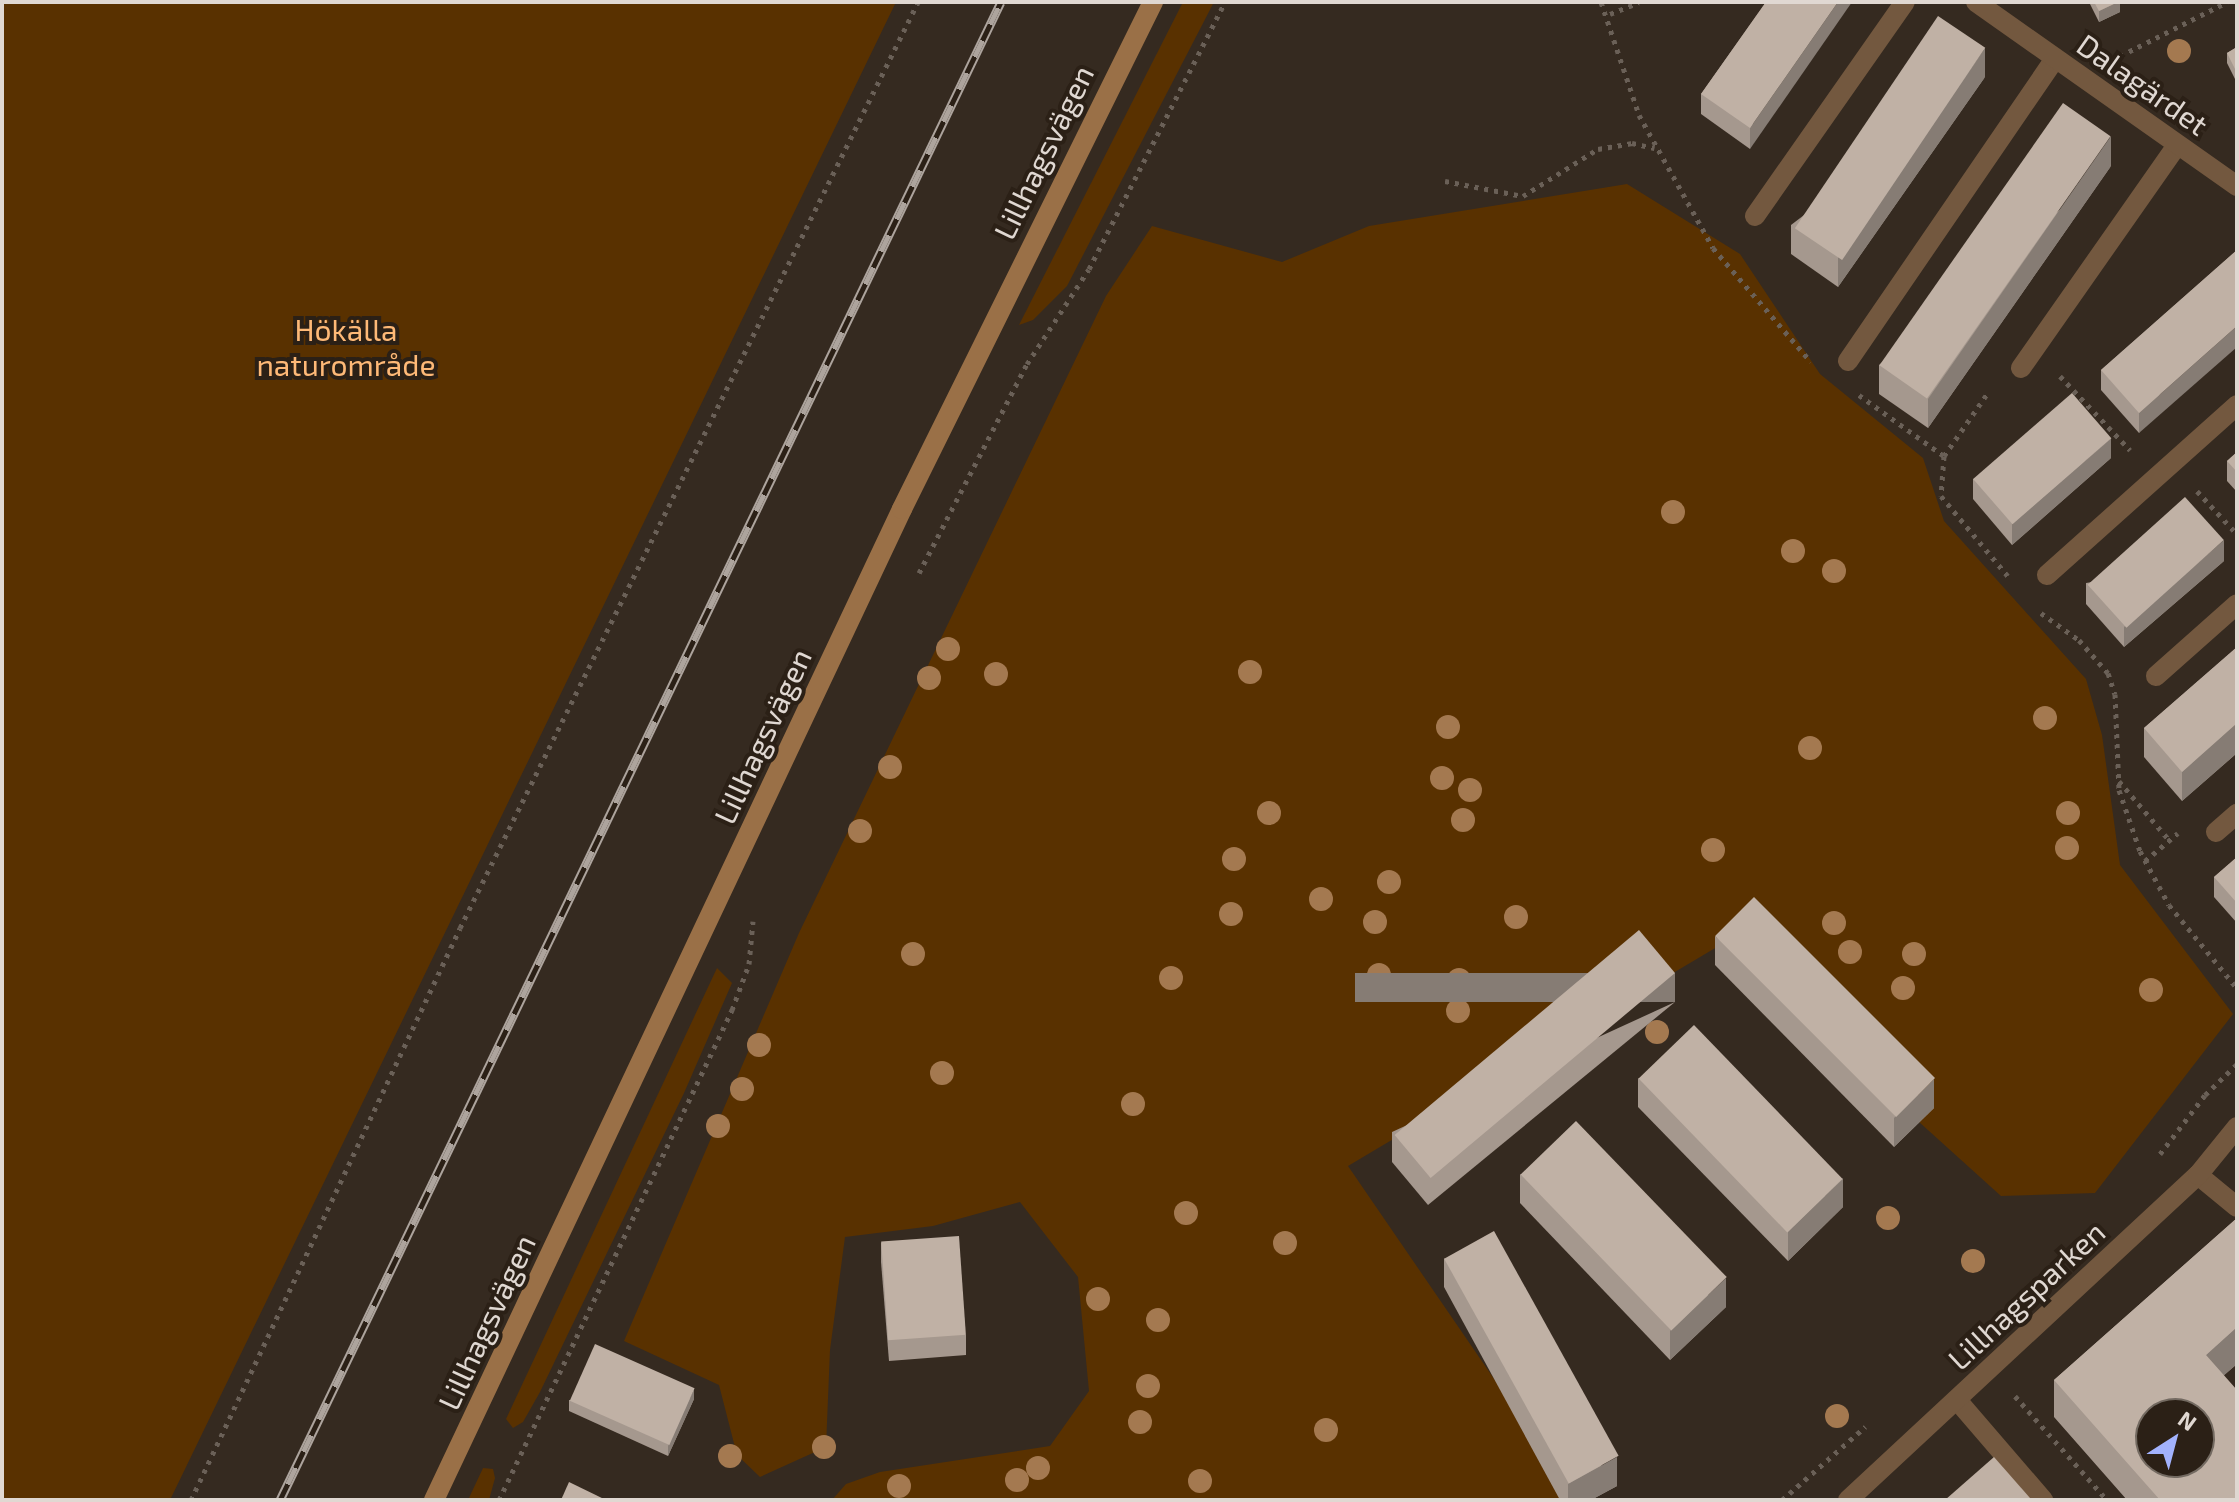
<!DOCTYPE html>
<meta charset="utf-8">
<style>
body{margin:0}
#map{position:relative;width:2239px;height:1502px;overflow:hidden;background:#352a20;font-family:"Exo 2",sans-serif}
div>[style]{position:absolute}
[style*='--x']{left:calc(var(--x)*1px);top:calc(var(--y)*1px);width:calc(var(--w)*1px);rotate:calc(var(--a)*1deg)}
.green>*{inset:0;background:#593100}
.path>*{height:5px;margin-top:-2.5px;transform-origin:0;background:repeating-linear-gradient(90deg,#6a6057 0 4px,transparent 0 10px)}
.lane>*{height:20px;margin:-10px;padding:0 10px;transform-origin:10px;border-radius:10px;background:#73583f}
.street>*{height:20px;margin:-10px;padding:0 10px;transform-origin:10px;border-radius:10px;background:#73583f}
.secondary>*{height:20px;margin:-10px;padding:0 10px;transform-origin:10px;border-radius:10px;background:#9a7047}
.rail>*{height:9px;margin-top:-4.5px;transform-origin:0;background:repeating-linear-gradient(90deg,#2b2016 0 18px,#ada49d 0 36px);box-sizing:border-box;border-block:2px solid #ada49d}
.trees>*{width:24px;height:24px;margin:-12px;border-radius:50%;background:#a47950}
.wall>*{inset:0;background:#a5988e}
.shaded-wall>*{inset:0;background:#867c74;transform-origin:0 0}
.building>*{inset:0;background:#c0b1a5;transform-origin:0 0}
span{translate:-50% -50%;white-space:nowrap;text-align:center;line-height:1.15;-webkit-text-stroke:8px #2b2016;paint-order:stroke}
.street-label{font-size:30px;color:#e0d8d2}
.park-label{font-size:30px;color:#feb977}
.frame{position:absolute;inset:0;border:4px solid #e0d8d2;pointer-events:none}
.north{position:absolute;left:2135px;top:1398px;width:80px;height:80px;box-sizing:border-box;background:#2b2016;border:2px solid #736a61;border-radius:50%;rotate:36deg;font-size:22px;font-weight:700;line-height:32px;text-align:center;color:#e0d8d2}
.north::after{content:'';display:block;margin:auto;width:28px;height:36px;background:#a2b2fd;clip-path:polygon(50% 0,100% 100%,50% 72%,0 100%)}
</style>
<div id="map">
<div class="green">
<div style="clip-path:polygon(2px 2px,896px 2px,170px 1500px,2px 1500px)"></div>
<div style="clip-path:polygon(1183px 2px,1214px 2px,1067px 286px,1033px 320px,1019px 325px)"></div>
<div style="clip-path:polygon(1627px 184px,1740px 254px,1820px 374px,1923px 458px,1944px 521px,2086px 679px,2102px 735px,2120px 865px,2233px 1014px,2095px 1193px,2001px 1196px,1722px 944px,1348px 1166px,1577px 1500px,832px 1500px,846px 1484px,880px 1472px,1050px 1446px,1089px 1391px,1078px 1277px,1020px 1202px,933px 1226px,845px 1237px,830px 1350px,826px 1447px,760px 1477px,737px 1455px,719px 1385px,624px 1341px,799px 933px,1106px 296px,1152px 226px,1282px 262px,1369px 226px)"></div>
<div style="clip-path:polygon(717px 968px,732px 983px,684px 1093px,540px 1392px,523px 1422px,513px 1428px,506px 1419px)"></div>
<div style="clip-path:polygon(483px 1468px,493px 1469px,495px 1478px,489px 1500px,468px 1500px)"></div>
</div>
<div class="path">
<div style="--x:1601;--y:2;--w:119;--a:71.4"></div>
<div style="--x:1639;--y:115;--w:152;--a:60.9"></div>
<div style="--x:1713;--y:248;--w:150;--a:49.3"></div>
<div style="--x:1610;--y:14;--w:31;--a:-22"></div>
<div style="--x:2120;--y:56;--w:120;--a:-26.8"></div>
<div style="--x:1445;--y:181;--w:79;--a:10.9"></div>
<div style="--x:1523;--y:196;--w:89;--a:-32.1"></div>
<div style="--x:1598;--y:149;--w:35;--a:-10"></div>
<div style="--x:1632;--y:143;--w:23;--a:13"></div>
<div style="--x:2060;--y:376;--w:102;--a:46.6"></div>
<div style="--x:1859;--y:395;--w:105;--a:35.7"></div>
<div style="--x:1944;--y:456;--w:40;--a:94.3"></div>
<div style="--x:1941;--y:496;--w:104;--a:50.1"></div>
<div style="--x:1944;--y:456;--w:79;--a:-55.3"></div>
<div style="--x:2197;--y:491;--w:59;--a:47.1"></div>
<div style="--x:919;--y:573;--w:235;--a:-62.7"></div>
<div style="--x:1027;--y:364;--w:113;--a:-56.9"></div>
<div style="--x:1089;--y:269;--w:300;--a:-63"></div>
<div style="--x:2041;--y:613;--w:47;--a:35.4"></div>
<div style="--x:2079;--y:640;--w:44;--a:48.7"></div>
<div style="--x:2108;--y:673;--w:22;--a:72"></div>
<div style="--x:2115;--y:694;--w:96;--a:87.6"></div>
<div style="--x:2119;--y:790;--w:65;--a:71"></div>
<div style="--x:2140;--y:851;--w:61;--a:61.8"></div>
<div style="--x:2169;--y:905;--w:107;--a:50.7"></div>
<div style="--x:2119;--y:781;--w:77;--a:49.7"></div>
<div style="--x:2145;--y:861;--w:43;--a:-40.3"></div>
<div style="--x:2160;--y:1154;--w:74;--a:-52.7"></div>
<div style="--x:2205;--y:1095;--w:45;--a:-44.1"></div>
<div style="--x:2015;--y:1396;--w:139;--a:48.5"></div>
<div style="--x:191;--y:1500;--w:632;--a:-64.81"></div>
<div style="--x:460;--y:928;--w:1033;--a:-63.68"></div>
<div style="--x:499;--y:1500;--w:543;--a:-64.57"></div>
<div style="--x:732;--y:1010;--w:49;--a:-69.7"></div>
<div style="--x:749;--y:964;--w:43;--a:-84.7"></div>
<div style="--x:1782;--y:1500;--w:111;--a:-41.3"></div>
</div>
<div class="lane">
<div style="--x:1755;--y:216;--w:261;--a:-55"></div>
<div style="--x:1848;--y:361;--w:366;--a:-55.6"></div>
<div style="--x:2021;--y:368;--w:272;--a:-55"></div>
<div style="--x:2047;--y:575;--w:255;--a:-41.8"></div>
<div style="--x:2156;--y:676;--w:108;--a:-41.6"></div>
<div style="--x:2216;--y:832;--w:28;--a:-41"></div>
<div style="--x:2198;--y:1175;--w:50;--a:39.4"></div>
<div style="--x:1957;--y:1400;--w:132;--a:49.3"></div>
</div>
<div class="street">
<div style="--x:1976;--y:2;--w:319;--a:35.2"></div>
<div style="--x:1848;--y:1500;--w:478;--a:-42.9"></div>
<div style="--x:2198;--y:1175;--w:62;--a:-50.9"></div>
</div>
<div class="secondary">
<div style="--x:434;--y:1500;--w:1096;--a:-64.72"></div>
<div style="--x:902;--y:509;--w:566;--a:-63.66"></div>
</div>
<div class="rail">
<div style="--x:280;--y:1500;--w:1662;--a:-64.3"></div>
</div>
<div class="trees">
<div style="left:2179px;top:51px"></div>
<div style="left:1673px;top:512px"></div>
<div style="left:1793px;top:551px"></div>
<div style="left:1834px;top:571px"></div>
<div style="left:948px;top:649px"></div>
<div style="left:1250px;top:672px"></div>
<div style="left:996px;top:674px"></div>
<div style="left:929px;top:678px"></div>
<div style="left:2045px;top:718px"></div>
<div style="left:1448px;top:727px"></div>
<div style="left:1810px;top:748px"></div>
<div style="left:890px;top:767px"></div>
<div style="left:1442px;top:778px"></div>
<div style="left:1470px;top:790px"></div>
<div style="left:1269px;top:813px"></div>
<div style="left:2068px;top:813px"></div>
<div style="left:1463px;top:820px"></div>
<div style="left:860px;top:831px"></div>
<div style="left:2067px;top:848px"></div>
<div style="left:1713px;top:850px"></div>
<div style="left:1234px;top:859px"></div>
<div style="left:1389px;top:882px"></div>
<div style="left:1321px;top:899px"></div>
<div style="left:1231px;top:914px"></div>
<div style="left:1516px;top:917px"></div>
<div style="left:1375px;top:922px"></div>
<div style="left:1834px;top:923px"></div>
<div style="left:1850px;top:952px"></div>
<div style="left:913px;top:954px"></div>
<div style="left:1914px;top:954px"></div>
<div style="left:1379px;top:975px"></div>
<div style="left:1171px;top:978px"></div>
<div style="left:1459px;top:980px"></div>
<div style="left:1903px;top:988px"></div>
<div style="left:2151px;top:990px"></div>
<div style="left:1458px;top:1011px"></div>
<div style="left:1657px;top:1032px"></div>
<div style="left:759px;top:1045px"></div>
<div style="left:942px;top:1073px"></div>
<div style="left:742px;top:1089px"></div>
<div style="left:1133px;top:1104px"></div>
<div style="left:718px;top:1126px"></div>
<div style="left:1186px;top:1213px"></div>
<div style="left:1888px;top:1218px"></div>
<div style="left:1285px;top:1243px"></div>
<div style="left:1973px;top:1261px"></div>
<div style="left:1098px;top:1299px"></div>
<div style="left:1158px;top:1320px"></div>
<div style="left:1148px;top:1386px"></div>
<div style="left:1837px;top:1416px"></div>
<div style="left:1140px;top:1422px"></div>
<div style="left:1326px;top:1430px"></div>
<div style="left:824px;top:1447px"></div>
<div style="left:730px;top:1456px"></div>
<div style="left:1038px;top:1468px"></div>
<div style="left:1017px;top:1480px"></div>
<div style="left:1200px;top:1481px"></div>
<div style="left:899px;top:1486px"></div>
</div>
<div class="wall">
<div style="clip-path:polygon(1766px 2px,1750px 149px,1701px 114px,1701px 94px)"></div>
<div style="clip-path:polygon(2089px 2px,2120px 2px,2120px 12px,2099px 22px)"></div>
<div style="clip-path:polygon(2237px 47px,2237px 83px,2227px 63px,2227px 53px)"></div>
<div style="clip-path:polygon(1985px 77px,1838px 287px,1791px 254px,1791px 225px)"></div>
<div style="clip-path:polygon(2111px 166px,1928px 428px,1879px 394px,1879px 365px)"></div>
<div style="clip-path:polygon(2237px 250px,2139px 433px,2101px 390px,2101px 370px)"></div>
<div style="clip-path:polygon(2237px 452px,2237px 492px,2227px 481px,2227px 461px)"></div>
<div style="clip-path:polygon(2111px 458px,2012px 545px,1973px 499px,1973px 479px)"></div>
<div style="clip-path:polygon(2224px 561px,2124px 647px,2086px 604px,2086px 583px)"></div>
<div style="clip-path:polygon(2237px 647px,2237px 753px,2182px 801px,2144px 757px,2144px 728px)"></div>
<div style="clip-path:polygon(2237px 857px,2237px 923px,2214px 897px,2214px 877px)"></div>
<div style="clip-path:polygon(1715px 936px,1934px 1108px,1894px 1147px,1715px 965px)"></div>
<div style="clip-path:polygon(1675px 1002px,1428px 1205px,1392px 1162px,1392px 1132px)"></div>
<div style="clip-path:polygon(1638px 1078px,1843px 1207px,1788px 1261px,1638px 1107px)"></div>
<div style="clip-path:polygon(1520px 1174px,1726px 1307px,1670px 1360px,1520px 1203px)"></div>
<div style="clip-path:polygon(2237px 1218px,2237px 1364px,2224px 1375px,2237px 1500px,2127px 1500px,2054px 1417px,2054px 1380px)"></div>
<div style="clip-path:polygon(881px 1242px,966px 1335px,966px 1355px,889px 1361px,881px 1262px)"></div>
<div style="clip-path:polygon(1444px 1258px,1617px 1486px,1591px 1500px,1560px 1500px,1444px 1287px)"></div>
<div style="clip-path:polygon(694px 1399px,668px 1456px,569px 1411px,569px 1400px)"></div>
</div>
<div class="shaded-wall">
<div style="clip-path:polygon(1838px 2px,1852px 2px,1750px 149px,1750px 128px)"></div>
<div style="clip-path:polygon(2118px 2px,2120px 2px,2120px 12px,2099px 22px,2099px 11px)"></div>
<div style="clip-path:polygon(1985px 48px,1985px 77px,1838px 287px,1838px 258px)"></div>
<div style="clip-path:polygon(2111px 136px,2111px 166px,1928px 428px,1928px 399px)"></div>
<div style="clip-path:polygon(2237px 326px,2237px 347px,2139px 433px,2139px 413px)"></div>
<div style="clip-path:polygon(2111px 438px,2111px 458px,2012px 545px,2012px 524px)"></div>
<div style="clip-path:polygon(2224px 540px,2224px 561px,2124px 647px,2124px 627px)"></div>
<div style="clip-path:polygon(2237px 723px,2237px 753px,2182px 801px,2182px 772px)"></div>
<div style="left:1675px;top:973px;width:29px;height:320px;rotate:90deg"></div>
<div style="clip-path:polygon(1934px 1079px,1934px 1108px,1894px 1147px,1894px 1118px)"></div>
<div style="clip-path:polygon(1843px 1178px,1843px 1207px,1788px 1261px,1788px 1232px)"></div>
<div style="clip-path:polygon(1726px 1278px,1726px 1307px,1670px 1360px,1670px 1331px)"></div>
<div style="clip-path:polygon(2237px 1327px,2237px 1364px,2206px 1391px,2206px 1355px)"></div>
<div style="clip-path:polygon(694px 1389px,694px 1399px,668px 1456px,668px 1446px)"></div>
<div style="clip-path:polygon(1617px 1457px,1617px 1486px,1591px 1500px,1568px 1500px,1568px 1484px)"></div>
</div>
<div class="building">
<div style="clip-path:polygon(1766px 2px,1838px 2px,1750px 128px,1701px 94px)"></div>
<div style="clip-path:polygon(2094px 2px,2118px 2px,2099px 11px)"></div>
<div style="left:1938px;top:16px;width:57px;height:256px;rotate:34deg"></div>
<div style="clip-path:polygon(2237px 47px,2237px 73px,2227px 53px)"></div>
<div style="left:2063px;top:103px;width:58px;height:320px;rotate:35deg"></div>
<div style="clip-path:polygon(2237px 250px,2237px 326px,2139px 413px,2101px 370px)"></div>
<div style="left:2072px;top:393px;width:60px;height:131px;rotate:49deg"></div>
<div style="clip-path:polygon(2237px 452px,2237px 472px,2227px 461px)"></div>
<div style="left:2185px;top:497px;width:58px;height:131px;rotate:48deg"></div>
<div style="clip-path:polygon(2237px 647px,2237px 723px,2182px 772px,2144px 728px)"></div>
<div style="clip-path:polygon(2237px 857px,2237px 903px,2214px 877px)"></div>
<div style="left:1754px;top:897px;width:256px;height:55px;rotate:45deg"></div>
<div style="left:1639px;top:930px;width:56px;height:319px;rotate:50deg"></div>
<div style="left:1694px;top:1025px;width:214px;height:77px;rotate:46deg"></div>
<div style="left:1576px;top:1121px;width:217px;height:77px;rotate:46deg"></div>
<div style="clip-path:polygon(evenodd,2237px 1218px,2237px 1327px,2206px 1355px,2237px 1390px,2237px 1500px,2160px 1500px,2054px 1380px,2237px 1218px,2151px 1414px,2199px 1414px,2199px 1462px,2151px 1462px,2151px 1414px)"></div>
<div style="left:1494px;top:1231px;width:257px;height:57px;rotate:61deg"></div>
<div style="left:959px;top:1236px;width:99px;height:78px;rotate:86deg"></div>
<div style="left:595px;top:1344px;width:109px;height:62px;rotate:24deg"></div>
<div style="clip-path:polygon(1994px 1457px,2030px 1498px,2028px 1500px,1945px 1500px)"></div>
<div style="clip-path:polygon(569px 1482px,606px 1500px,561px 1500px)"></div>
</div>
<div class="street-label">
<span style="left:2143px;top:84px;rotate:35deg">Dalagärdet</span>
<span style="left:1043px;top:152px;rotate:-64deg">Lillhagsvägen</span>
<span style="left:762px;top:736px;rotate:-65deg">Lillhagsvägen</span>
<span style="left:2026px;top:1295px;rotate:-43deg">Lillhagsparken</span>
<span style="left:486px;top:1322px;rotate:-65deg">Lillhagsvägen</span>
</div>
<div class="park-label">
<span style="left:346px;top:346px">Hökälla<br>naturområde</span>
</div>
<div class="frame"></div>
<div class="north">N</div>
</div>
